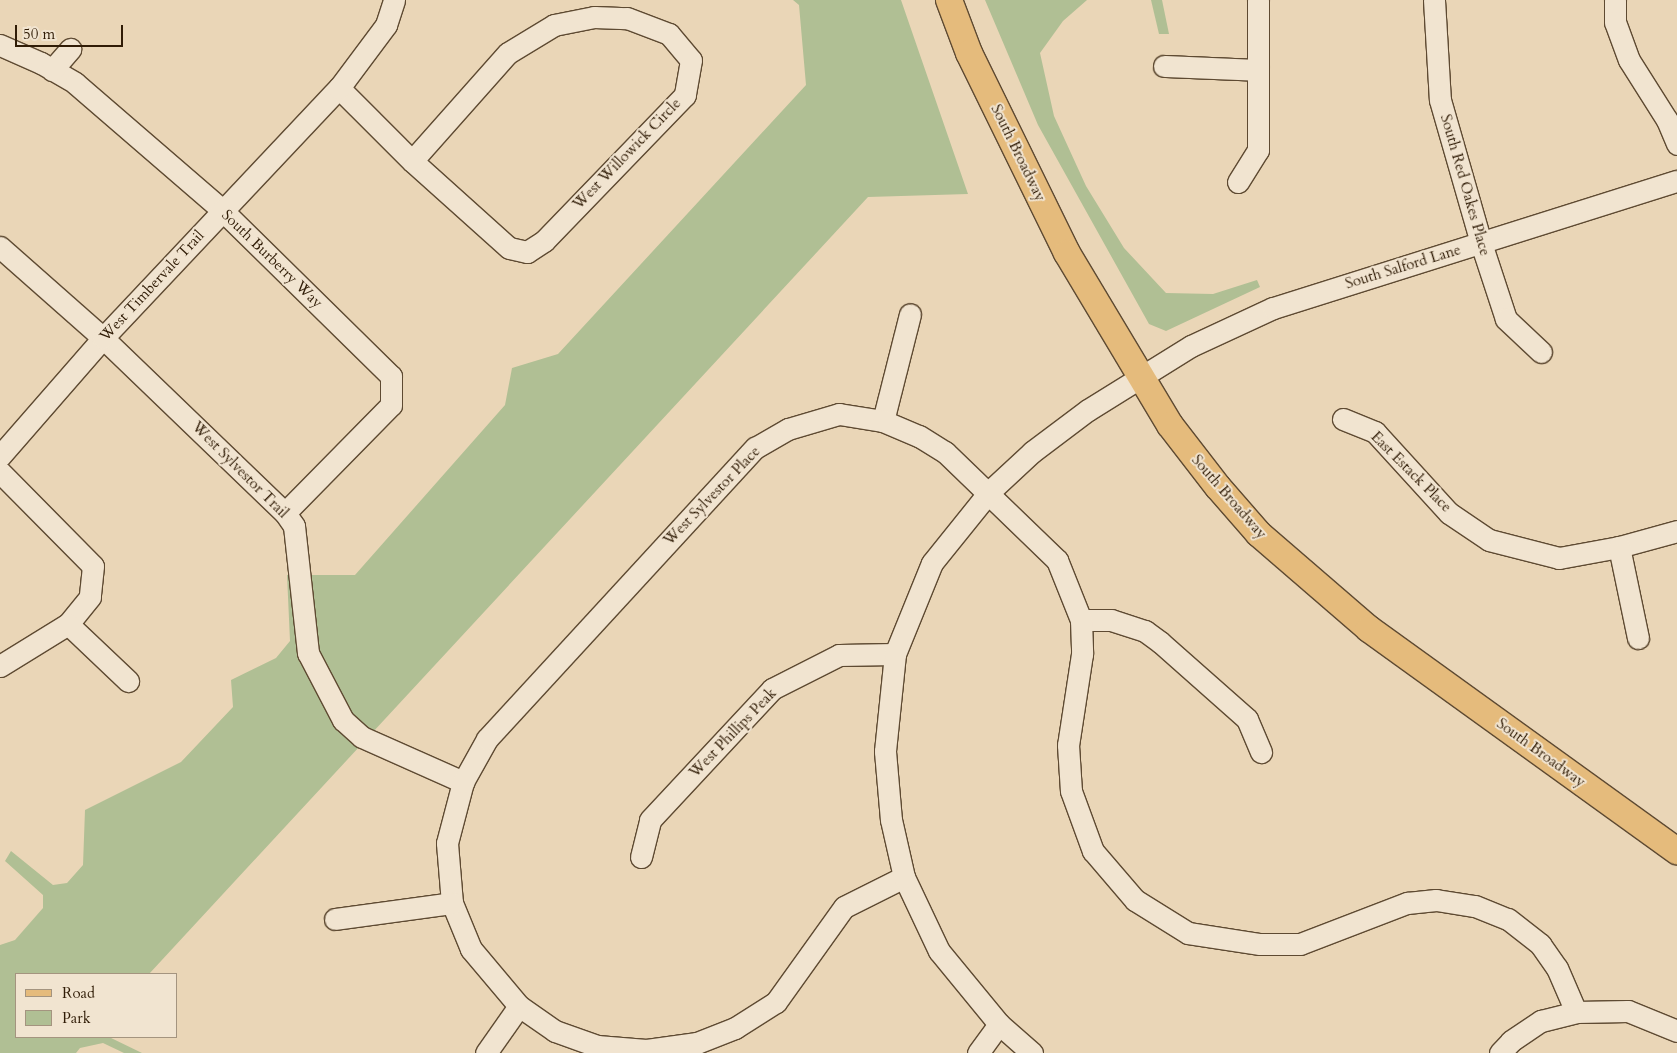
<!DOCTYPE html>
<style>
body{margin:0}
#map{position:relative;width:1677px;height:1053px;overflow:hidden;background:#ead6b7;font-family:Cardo,serif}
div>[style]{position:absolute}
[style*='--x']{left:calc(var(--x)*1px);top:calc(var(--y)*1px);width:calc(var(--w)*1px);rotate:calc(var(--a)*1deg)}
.green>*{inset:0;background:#b0bf94}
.roads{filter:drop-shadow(1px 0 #5e4a32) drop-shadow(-1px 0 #5e4a32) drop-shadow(0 1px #5e4a32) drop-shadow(0 -1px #5e4a32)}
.minor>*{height:21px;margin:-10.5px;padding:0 10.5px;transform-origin:10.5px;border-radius:10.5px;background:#f1e4d0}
.major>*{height:26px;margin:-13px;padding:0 13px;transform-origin:13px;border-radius:13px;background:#e5bb7c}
span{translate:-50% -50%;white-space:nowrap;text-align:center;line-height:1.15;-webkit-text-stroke:4px #f1e4d0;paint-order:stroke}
.street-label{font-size:15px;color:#301c06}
.legend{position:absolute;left:15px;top:973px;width:162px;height:65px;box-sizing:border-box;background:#f1e4d0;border:1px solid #a4947f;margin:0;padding:6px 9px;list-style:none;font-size:15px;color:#301c06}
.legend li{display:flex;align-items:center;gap:10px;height:25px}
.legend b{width:25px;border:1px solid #a4947f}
.scale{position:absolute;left:15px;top:25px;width:108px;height:22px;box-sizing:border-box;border:2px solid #301c06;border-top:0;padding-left:6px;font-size:15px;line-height:18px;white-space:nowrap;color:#301c06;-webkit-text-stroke:4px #f1e4d0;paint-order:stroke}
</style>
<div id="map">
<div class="green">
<div style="clip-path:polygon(793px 0,901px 0,968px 194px,868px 197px,149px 974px,16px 974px,16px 1037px,109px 1037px,142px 1053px,124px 1053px,103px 1043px,80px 1048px,76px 1053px,0 1053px,0 945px,15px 940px,43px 908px,43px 895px,5px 861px,11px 851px,53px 885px,67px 883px,83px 865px,85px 810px,181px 762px,233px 707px,231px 680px,276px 658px,290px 641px,287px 575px,355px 575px,505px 405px,512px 368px,558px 354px,806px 85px,799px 5px)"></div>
<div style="clip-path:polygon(985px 0,1087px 0,1063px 21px,1040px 53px,1054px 116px,1086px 186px,1124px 248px,1166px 293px,1213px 294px,1257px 280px,1260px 287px,1166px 331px,1149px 324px,1038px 125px)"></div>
<div style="clip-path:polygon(1151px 0,1162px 0,1169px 34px,1159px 34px)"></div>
</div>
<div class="roads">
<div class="minor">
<div style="--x:1434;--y:0;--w:100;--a:86.6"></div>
<div style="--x:1440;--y:100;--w:149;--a:74"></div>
<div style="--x:1481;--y:243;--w:80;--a:71.8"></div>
<div style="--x:1506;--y:319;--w:48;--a:43.3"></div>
<div style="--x:1615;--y:0;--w:22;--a:90"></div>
<div style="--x:1615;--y:22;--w:40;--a:69.8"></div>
<div style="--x:1629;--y:60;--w:71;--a:57.7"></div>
<div style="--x:1667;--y:120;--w:26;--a:67"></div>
<div style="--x:594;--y:17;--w:33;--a:2"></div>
<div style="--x:627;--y:18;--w:45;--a:20.9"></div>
<div style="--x:669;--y:34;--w:34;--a:50"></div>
<div style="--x:691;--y:60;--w:36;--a:100"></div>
<div style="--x:685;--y:95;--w:203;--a:134"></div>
<div style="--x:544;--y:241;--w:20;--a:147"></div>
<div style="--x:527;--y:252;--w:18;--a:-167"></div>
<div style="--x:509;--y:248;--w:130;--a:-138.1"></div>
<div style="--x:412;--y:161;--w:144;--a:-48.4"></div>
<div style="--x:508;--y:53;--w:54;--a:-31.3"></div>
<div style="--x:554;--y:25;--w:41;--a:-11.3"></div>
<div style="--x:0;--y:45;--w:45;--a:23.7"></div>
<div style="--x:41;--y:63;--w:39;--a:30"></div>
<div style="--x:75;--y:83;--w:194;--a:40.8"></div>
<div style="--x:222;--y:210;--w:237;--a:44.5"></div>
<div style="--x:391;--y:376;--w:29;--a:90"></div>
<div style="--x:391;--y:405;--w:151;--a:134.5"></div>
<div style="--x:1164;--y:66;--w:94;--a:2.4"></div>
<div style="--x:52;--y:70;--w:28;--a:-49"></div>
<div style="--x:339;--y:88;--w:103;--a:45"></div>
<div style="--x:1238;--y:182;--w:38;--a:-58"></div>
<div style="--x:1258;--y:150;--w:150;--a:-90"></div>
<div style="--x:0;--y:247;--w:137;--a:41.5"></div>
<div style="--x:103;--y:338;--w:252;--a:43.9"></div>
<div style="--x:285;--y:513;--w:16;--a:55"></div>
<div style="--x:294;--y:526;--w:128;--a:83.7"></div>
<div style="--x:308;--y:653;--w:76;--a:62.4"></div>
<div style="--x:343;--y:720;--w:25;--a:42"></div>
<div style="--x:362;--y:737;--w:111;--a:24"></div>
<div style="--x:1343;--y:419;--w:35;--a:22"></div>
<div style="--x:1375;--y:432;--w:110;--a:47.6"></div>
<div style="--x:1449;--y:513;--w:48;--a:34"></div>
<div style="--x:1489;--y:540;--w:72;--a:14.4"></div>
<div style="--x:1559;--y:558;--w:61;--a:-10.4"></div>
<div style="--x:1619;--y:547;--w:60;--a:-15.4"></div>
<div style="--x:883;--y:421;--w:110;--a:-75.8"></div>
<div style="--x:0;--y:456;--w:157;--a:-48.9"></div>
<div style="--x:103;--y:338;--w:344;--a:-46.7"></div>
<div style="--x:339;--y:88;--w:79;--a:-53.3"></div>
<div style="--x:386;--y:25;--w:26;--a:-72"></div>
<div style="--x:0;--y:472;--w:132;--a:45.3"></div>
<div style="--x:93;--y:566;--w:31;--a:96"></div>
<div style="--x:90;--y:597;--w:35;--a:129"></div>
<div style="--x:68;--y:624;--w:80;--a:148.3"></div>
<div style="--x:1619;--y:547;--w:93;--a:78.2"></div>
<div style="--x:1081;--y:620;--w:30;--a:0"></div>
<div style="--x:1111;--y:620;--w:36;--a:18"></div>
<div style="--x:1145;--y:631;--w:19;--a:36"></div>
<div style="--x:1160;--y:642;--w:116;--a:41.5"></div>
<div style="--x:1247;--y:719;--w:36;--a:67"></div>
<div style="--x:68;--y:624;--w:83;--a:43.5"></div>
<div style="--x:641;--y:857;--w:38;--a:-76"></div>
<div style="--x:650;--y:820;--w:179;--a:-47"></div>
<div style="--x:772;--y:689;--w:75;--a:-26.9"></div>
<div style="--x:839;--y:655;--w:56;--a:-1"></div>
<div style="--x:904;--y:877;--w:67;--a:153.4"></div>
<div style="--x:844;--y:907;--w:117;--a:125.6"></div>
<div style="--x:776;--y:1002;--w:49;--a:147.6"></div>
<div style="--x:735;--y:1028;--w:41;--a:158.5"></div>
<div style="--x:697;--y:1043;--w:51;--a:172.2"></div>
<div style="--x:646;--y:1050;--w:49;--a:-175.3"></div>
<div style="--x:597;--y:1046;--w:45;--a:-160.3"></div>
<div style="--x:555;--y:1031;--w:44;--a:-145.2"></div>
<div style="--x:519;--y:1006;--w:75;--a:-130.1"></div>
<div style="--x:471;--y:949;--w:50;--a:-112.4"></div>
<div style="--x:452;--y:903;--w:60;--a:-94.8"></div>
<div style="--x:447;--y:843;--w:63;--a:-75.3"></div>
<div style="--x:463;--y:782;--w:49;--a:-60.8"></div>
<div style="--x:487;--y:739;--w:396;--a:-47.4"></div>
<div style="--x:755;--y:448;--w:38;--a:-30"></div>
<div style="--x:788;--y:429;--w:53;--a:-16.4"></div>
<div style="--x:839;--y:414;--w:45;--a:9"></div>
<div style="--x:883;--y:421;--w:39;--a:23"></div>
<div style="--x:919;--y:436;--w:31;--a:32"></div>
<div style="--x:945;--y:452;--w:156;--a:44"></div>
<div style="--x:1057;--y:560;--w:65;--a:68.2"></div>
<div style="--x:1081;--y:620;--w:34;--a:88"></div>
<div style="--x:1082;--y:654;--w:92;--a:98.7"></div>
<div style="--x:1068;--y:745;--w:46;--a:86.3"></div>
<div style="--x:1071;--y:791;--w:64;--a:69.9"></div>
<div style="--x:1093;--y:851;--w:65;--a:49.4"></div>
<div style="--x:1135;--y:900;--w:62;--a:31.9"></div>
<div style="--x:1188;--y:933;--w:73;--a:8.7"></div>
<div style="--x:1260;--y:944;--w:40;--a:0"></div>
<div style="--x:1300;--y:944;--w:115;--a:-21"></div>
<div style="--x:1407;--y:903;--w:29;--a:-6"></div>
<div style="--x:1436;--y:900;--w:39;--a:9"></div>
<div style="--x:1475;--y:906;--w:35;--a:22"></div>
<div style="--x:1508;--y:919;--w:41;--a:38"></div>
<div style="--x:1540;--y:944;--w:29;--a:55"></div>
<div style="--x:1557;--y:968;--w:48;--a:66.6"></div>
<div style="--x:335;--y:919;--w:118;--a:-7.8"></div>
<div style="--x:486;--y:1053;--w:57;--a:-54.9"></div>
<div style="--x:978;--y:1053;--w:36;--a:-54"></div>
<div style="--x:1032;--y:1053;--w:44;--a:-138.7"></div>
<div style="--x:999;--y:1024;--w:94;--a:-129.4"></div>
<div style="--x:939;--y:951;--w:82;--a:-115.3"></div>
<div style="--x:904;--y:877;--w:58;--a:-102.8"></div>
<div style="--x:891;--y:820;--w:69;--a:-95"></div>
<div style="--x:885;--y:751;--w:98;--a:-84.1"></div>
<div style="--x:895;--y:654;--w:98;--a:-67.9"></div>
<div style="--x:932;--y:563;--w:91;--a:-51.2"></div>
<div style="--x:989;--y:492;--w:59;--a:-42.9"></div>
<div style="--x:1032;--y:452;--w:70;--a:-36.9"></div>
<div style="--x:1088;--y:410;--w:121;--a:-31.9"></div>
<div style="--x:1191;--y:346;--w:90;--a:-24.9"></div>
<div style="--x:1273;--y:308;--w:423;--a:-17.5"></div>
<div style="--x:1500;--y:1053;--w:16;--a:-47"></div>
<div style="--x:1511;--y:1041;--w:36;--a:-34"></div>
<div style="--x:1541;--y:1021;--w:36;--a:-14"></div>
<div style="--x:1576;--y:1012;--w:52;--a:-1.1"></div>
<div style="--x:1628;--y:1011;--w:53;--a:22.2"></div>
</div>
<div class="major">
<div style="--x:949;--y:0;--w:57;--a:69.3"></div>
<div style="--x:969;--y:53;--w:223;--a:63.9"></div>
<div style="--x:1067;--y:253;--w:200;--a:59.1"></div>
<div style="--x:1170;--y:425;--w:78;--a:52.3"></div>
<div style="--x:1218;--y:487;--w:62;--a:48.9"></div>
<div style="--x:1259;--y:534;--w:145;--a:40.8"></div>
<div style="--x:1369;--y:629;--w:380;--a:35.8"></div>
</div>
</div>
<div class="street-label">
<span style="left:1018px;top:153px;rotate:64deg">South Broadway</span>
<span style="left:627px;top:154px;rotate:-46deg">West Willowick Circle</span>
<span style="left:1465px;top:185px;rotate:74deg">South Red Oakes Place</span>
<span style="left:272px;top:259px;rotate:44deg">South Burberry Way</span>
<span style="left:1403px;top:267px;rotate:-17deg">South Salford Lane</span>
<span style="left:152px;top:286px;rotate:-47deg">West Timbervale Trail</span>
<span style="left:240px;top:470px;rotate:45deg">West Sylvestor Trail</span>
<span style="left:1411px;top:472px;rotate:45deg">East Estack Place</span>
<span style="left:712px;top:496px;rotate:-46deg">West Sylvestor Place</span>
<span style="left:1229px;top:497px;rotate:49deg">South Broadway</span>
<span style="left:733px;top:733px;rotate:-46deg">West Phillips Peak</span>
<span style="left:1541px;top:753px;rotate:36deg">South Broadway</span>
</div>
<ul class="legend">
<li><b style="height:6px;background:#e5bb7c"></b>Road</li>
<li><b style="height:14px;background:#b0bf94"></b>Park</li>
</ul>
<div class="scale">50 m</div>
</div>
